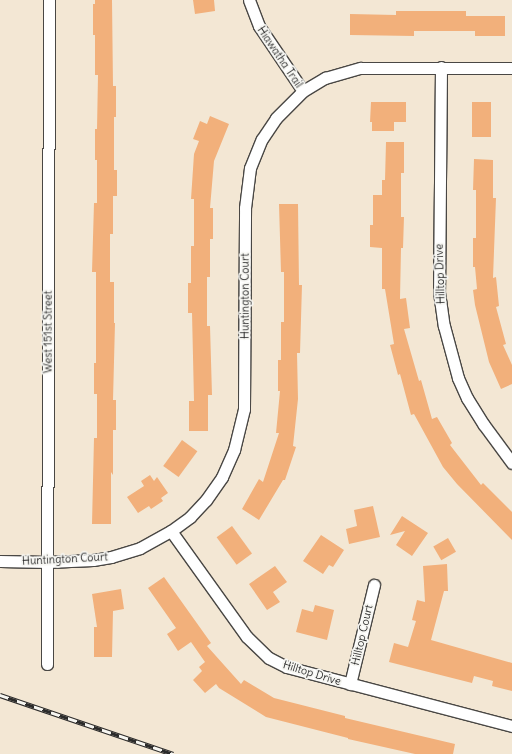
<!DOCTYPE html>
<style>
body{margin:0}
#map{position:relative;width:512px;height:754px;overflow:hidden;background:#f3e7d4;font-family:Delius,sans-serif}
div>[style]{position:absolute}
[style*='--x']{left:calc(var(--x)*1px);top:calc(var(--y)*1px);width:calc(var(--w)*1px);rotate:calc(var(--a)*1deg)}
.building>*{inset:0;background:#f2b07b;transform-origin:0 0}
.roads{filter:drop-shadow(1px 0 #494744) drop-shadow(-1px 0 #494744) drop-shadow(0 1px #494744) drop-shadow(0 -1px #494744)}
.minor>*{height:11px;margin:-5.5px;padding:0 5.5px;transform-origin:5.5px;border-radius:5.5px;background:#fff}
.rail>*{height:4.5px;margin-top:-2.25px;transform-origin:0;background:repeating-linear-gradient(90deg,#f6f6f2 0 9px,#2b2b2b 0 18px);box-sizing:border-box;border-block:1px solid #2b2b2b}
span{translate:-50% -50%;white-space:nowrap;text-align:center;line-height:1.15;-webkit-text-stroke:3.5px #f6f6f2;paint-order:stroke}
.street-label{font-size:11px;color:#2b2b2b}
</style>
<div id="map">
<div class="building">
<div style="clip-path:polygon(95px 0,112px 0,113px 86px,116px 86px,116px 117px,114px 117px,114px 170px,117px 170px,117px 196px,113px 196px,113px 234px,110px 234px,110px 282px,114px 282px,114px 323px,115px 323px,113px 400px,116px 400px,116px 430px,113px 430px,113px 475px,111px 472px,111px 524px,92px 524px,94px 438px,97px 438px,97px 394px,94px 394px,94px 363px,96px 363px,96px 272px,92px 272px,94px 203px,97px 203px,97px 160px,95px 160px,95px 129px,97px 129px,98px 75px,95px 75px,95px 35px,93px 35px,93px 4px,95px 4px)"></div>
<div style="clip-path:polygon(193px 0,214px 0,215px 11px,195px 14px)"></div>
<div style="clip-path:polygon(396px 11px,466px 11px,466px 16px,505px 16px,505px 36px,475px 36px,475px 31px,414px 31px,414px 36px,350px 35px,350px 14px,396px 15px)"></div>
<div style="clip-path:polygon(371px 102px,406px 102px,406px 122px,394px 122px,394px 131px,372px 131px,372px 122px,370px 122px)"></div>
<div style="left:472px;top:102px;width:19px;height:35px"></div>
<div style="clip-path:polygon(210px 116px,229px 124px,214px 161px,210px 208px,213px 208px,213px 239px,210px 239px,210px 277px,207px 277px,207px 326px,210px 326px,212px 395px,208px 395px,208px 431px,189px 431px,189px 401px,194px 401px,192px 313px,188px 313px,188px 283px,191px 283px,191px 246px,194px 246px,194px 199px,191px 199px,194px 154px,199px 141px,193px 139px,200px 121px,207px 124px)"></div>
<div style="clip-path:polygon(386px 142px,404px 142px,404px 173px,401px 173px,401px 217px,404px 217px,403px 248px,401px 248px,400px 299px,406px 298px,410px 328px,404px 329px,419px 381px,421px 380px,432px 419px,437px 417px,452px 443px,450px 445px,481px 485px,483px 483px,512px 512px,512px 540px,457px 484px,443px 467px,414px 414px,411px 415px,400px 374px,398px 375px,390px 345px,394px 344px,385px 289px,382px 289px,382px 248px,370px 247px,370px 225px,373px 225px,373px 195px,382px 195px,382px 180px,385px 180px)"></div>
<div style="clip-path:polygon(474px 159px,493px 160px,493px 198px,496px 198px,493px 278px,496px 277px,499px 306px,496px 307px,506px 344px,503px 345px,512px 365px,512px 384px,501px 389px,489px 362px,475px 305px,473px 290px,477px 289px,475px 267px,473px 267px,473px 238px,476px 238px,476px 190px,473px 190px)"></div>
<div style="clip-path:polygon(279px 204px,298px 204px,299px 285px,302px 285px,300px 353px,297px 353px,298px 399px,293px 446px,296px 447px,285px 480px,283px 480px,259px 520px,242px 509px,259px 479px,263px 482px,279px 433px,276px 433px,280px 391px,278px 391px,278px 360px,281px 360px,281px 322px,284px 322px,284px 272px,281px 272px)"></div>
<div style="left:182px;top:440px;width:19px;height:32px;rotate:36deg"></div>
<div style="clip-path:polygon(150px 475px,154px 481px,157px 477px,168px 493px,161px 498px,163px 501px,151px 509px,149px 506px,138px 513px,127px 497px,144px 486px,141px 481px)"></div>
<div style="clip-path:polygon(373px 506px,380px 537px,349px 544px,346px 529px,357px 526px,354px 510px)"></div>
<div style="clip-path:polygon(402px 516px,428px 533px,412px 556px,396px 545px,405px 531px,390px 535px)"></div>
<div style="left:232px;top:526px;width:34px;height:19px;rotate:54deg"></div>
<div style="clip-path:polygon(321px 535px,344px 550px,333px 567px,329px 565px,323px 574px,303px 561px)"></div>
<div style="left:448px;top:538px;width:16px;height:17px;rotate:60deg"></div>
<div style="clip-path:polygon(447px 564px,448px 591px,444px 591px,431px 640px,512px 663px,512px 691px,492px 686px,493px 681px,474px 676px,472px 683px,389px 662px,394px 643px,408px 647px,416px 621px,412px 620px,417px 600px,425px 602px,423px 566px)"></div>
<div style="clip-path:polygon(275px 566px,287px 582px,273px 592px,280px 602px,267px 610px,249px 584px)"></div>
<div style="clip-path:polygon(164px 577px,211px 643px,207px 646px,241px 684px,244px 680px,274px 698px,345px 716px,345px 718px,455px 744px,453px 754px,415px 754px,348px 739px,348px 738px,266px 717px,219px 688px,216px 684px,205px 693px,193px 680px,202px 671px,199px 667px,205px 662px,191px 642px,178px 651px,167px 634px,176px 628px,148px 588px)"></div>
<div style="clip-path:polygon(121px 589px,124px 609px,113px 611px,112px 657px,94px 657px,94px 627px,97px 627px,92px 594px)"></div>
<div style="clip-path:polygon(315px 605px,334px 610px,327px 640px,296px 632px,302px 609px,313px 612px)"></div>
</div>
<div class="roads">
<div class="minor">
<div style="--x:249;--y:0;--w:28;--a:69"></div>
<div style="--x:259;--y:26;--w:78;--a:55.9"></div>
<div style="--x:441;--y:67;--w:225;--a:90.5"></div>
<div style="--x:439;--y:292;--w:34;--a:82"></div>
<div style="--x:444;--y:326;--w:54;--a:74.9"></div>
<div style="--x:458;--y:378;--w:22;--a:66"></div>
<div style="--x:467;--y:398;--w:32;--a:58"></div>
<div style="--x:484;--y:425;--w:47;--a:53.6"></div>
<div style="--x:171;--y:531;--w:130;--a:54.4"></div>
<div style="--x:247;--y:637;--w:30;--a:44"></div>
<div style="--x:269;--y:658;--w:20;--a:27"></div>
<div style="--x:287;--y:667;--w:233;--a:14.7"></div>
<div style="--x:0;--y:561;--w:48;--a:1.2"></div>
<div style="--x:48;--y:562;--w:45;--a:-2.5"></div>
<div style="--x:93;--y:560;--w:18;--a:-9"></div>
<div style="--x:111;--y:557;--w:30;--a:-17"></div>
<div style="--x:140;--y:548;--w:35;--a:-29"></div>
<div style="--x:171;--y:531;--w:24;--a:-36"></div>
<div style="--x:190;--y:517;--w:23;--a:-47"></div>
<div style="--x:206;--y:500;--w:28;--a:-55"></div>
<div style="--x:222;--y:477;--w:30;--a:-66"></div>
<div style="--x:234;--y:450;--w:42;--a:-76.3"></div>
<div style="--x:244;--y:409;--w:201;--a:-89.7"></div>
<div style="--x:245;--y:208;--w:40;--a:-82.9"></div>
<div style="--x:250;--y:168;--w:31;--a:-68"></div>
<div style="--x:262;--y:139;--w:25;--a:-56"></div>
<div style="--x:276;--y:118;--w:38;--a:-45"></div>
<div style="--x:303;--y:91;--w:26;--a:-31"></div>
<div style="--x:325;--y:78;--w:37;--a:-16"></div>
<div style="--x:361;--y:68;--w:151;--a:0"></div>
<div style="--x:47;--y:664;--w:664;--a:-89.83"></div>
<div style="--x:350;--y:684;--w:102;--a:-76.4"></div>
</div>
</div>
<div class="rail">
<div style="--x:0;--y:695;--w:183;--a:18.8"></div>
</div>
<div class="street-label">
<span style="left:280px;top:57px;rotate:56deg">Hiawatha Trail</span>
<span style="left:440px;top:274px;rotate:-92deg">Hilltop Drive</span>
<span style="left:245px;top:296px;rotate:-90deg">Huntington Court</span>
<span style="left:48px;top:332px;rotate:-90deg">West 151st Street</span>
<span style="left:65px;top:559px;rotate:-3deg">Huntington Court</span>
<span style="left:362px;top:635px;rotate:-77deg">Hilltop Court</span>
<span style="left:312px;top:673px;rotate:17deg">Hilltop Drive</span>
</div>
</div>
